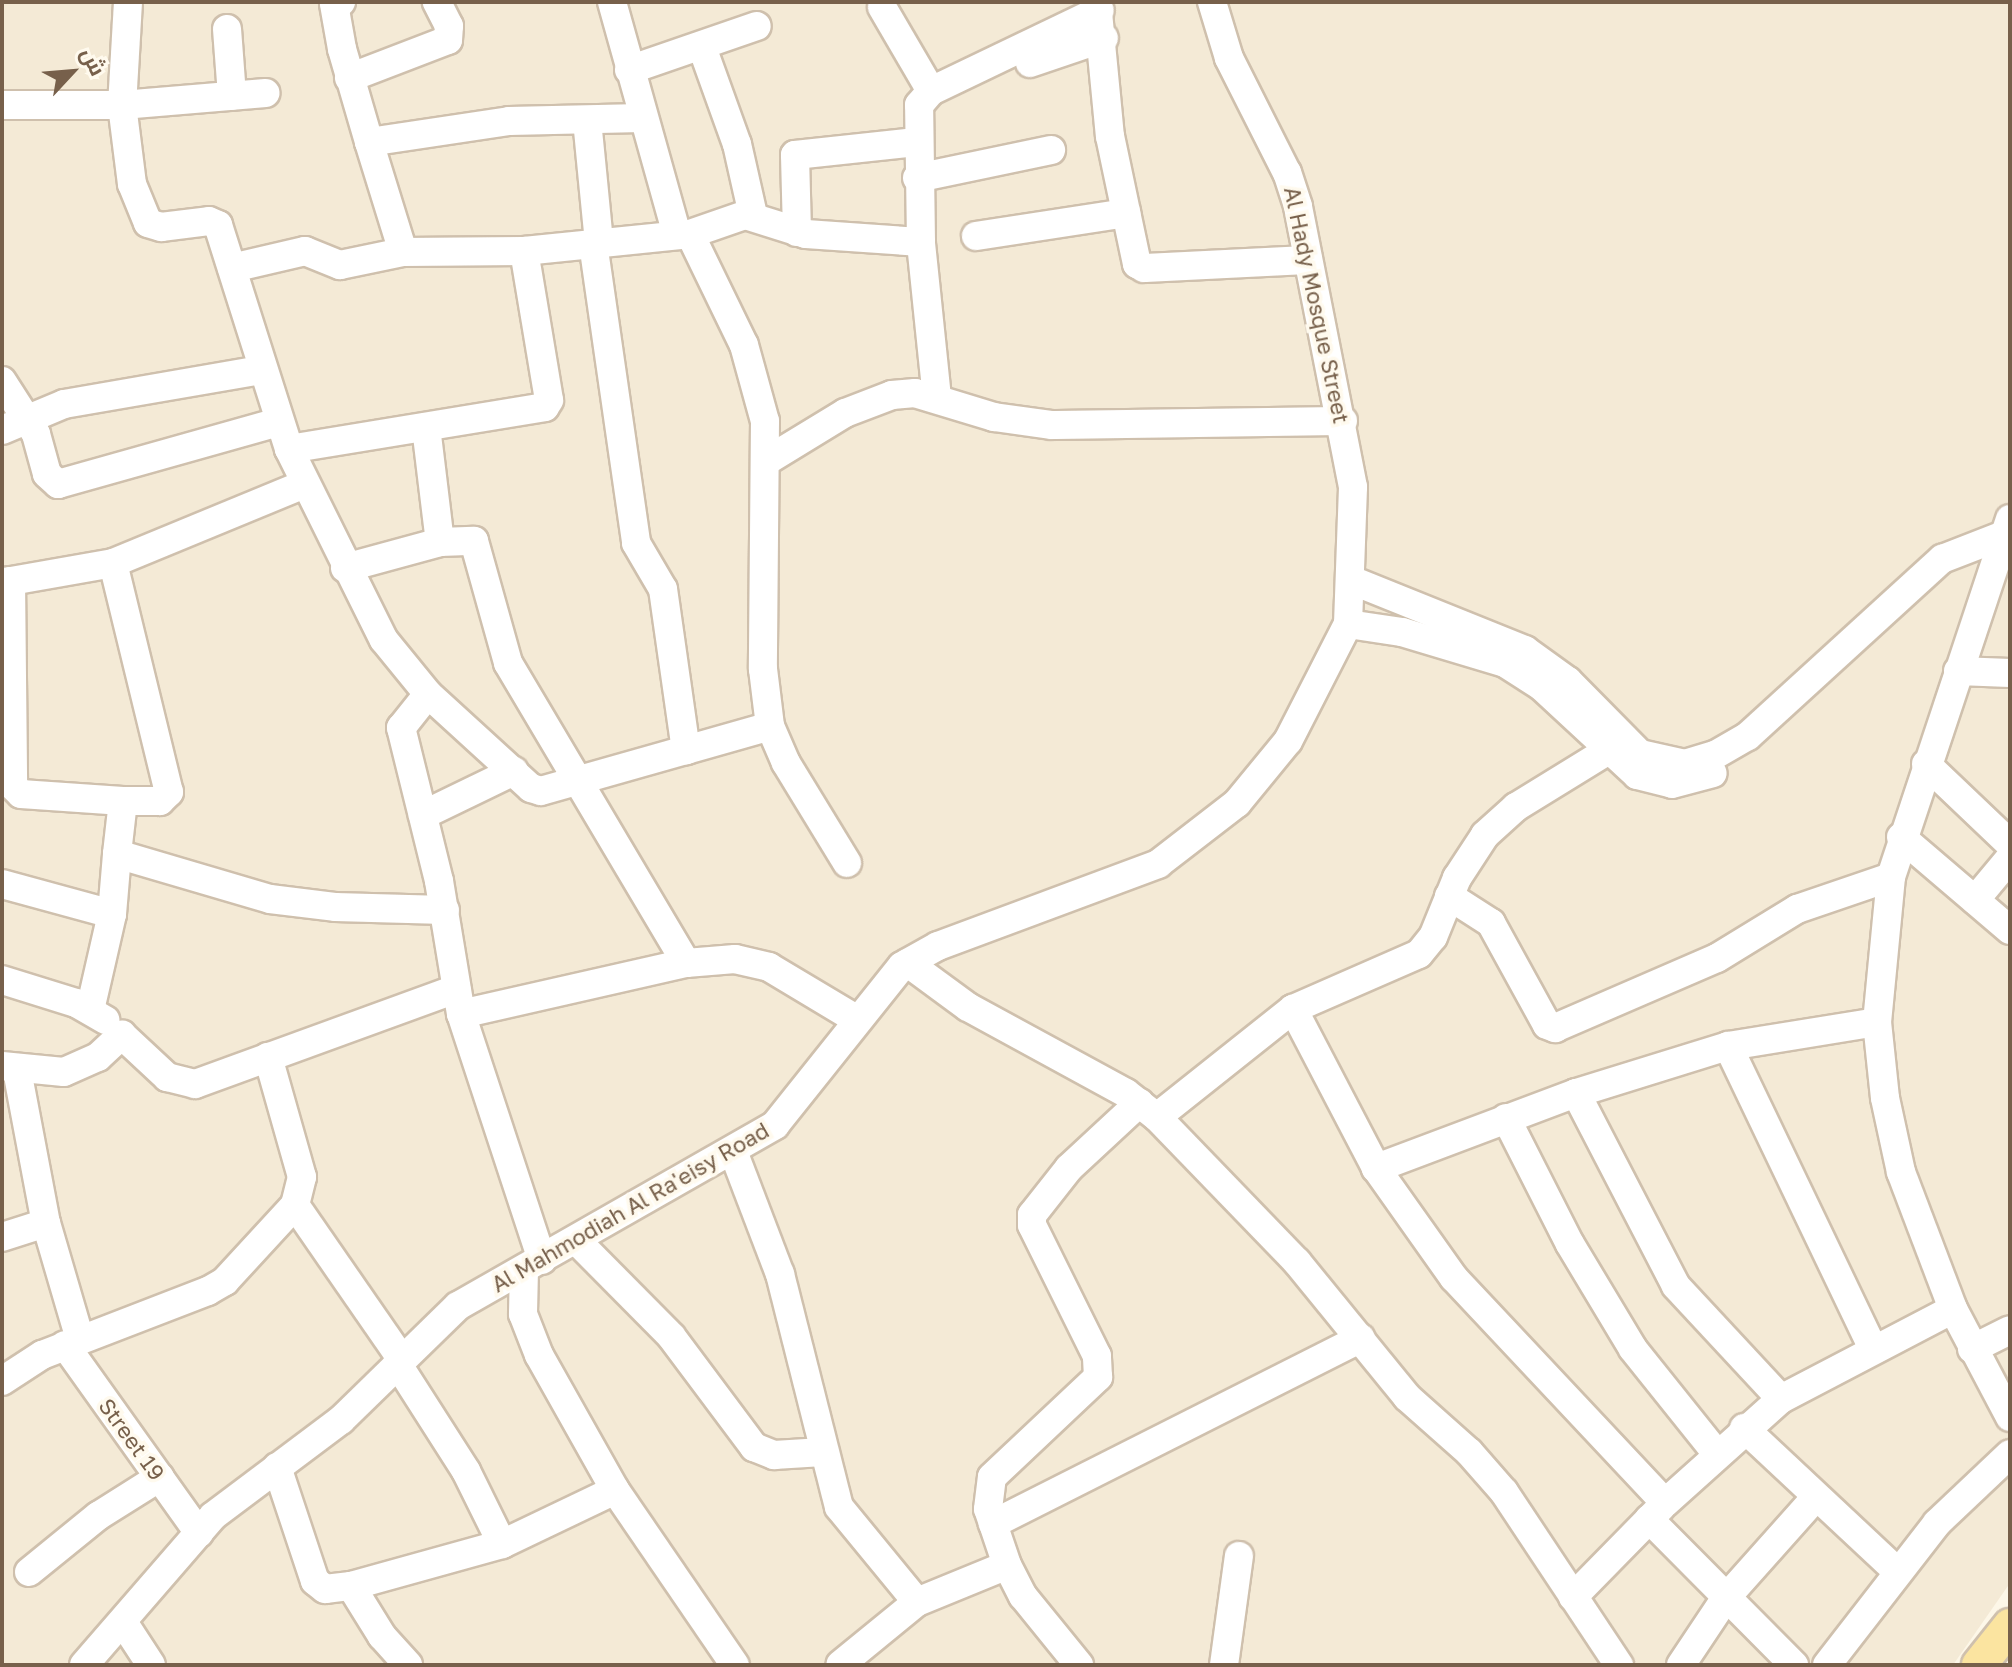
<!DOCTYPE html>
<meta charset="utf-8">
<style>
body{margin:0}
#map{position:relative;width:2012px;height:1667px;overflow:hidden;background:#fdf7e8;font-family:"Golos Text",Cairo,sans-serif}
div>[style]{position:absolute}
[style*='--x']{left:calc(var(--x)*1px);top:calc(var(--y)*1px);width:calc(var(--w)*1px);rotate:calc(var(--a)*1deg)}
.residential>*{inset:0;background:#f4ead6}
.roads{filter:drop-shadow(2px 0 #cfc0ad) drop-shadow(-2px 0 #cfc0ad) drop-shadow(0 2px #cfc0ad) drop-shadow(0 -2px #cfc0ad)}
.minor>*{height:28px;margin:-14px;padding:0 14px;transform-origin:14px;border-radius:14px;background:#fff}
.major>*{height:34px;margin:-17px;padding:0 17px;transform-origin:17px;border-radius:17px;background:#fbe4a0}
span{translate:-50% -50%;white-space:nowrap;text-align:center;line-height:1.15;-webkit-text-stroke:7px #fffaee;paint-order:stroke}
.street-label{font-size:22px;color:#77604b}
.frame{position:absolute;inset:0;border:4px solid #77604b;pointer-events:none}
.north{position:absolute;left:32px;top:32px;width:80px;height:80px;-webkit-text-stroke:6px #fffaee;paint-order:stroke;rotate:64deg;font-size:22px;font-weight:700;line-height:32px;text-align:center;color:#77604b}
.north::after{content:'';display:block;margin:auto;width:28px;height:36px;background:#77604b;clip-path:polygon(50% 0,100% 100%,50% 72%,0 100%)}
</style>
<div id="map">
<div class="residential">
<div style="clip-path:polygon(2px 2px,2010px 2px,2010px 1583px,1953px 1665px,2px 1665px)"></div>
</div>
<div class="roads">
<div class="minor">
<div style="--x:128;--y:2;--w:103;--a:93.3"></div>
<div style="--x:122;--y:105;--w:144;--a:-4.8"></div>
<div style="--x:341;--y:2;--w:7;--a:164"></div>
<div style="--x:334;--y:4;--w:46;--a:79.9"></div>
<div style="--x:342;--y:49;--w:97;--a:73.8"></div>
<div style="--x:369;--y:142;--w:142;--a:-8.5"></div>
<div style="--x:509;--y:121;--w:133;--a:-1.3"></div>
<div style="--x:612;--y:2;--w:242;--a:74.4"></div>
<div style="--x:1097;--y:2;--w:135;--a:84.5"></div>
<div style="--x:1110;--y:136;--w:131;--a:78.1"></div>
<div style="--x:1137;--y:264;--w:8;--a:30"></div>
<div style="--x:1144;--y:268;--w:164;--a:-2.8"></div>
<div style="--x:882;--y:7;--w:97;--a:59.7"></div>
<div style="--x:227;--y:29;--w:67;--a:85.7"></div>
<div style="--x:702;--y:47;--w:103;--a:70.2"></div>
<div style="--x:737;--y:144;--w:73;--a:77.3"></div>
<div style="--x:1030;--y:63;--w:78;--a:-18.7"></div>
<div style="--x:629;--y:70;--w:135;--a:-19"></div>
<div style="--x:349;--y:78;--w:106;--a:-21"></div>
<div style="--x:448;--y:40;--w:14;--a:-86"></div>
<div style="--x:449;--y:26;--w:27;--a:-117"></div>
<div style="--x:2;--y:105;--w:120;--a:0"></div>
<div style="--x:122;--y:105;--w:80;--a:82.8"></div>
<div style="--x:132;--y:184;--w:42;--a:67.7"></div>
<div style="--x:148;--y:223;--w:14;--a:17"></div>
<div style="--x:161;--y:227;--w:48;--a:-7.1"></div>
<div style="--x:209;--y:221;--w:10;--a:24"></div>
<div style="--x:218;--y:225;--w:235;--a:72.4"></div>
<div style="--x:289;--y:449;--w:213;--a:63.6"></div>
<div style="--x:384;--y:640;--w:70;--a:50.8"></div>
<div style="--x:587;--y:120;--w:123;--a:84.4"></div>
<div style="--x:369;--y:142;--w:115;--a:72.8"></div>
<div style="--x:917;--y:178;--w:137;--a:-11.8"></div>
<div style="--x:797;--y:232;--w:77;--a:-91.5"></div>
<div style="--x:795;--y:155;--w:122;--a:-6.1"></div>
<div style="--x:690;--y:234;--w:123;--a:64.1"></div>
<div style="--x:744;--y:345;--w:79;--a:74.6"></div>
<div style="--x:765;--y:421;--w:248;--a:90.5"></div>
<div style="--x:763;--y:669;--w:57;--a:83"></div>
<div style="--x:770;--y:726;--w:40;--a:66.6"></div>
<div style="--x:786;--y:763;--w:117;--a:58.6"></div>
<div style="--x:976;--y:236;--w:152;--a:-8.7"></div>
<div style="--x:593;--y:243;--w:303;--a:81.8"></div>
<div style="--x:636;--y:543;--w:53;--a:59.6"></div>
<div style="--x:663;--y:589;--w:163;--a:81.9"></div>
<div style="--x:686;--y:750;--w:87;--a:-15.9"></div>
<div style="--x:232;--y:268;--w:75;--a:-13.1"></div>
<div style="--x:305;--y:251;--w:38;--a:22"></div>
<div style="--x:340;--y:265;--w:64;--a:-11.7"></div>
<div style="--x:403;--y:252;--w:121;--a:-0.5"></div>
<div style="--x:524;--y:251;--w:167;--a:-5.8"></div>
<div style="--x:690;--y:234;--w:58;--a:-19.1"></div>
<div style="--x:745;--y:215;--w:64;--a:17.3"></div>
<div style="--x:806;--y:234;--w:115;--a:4"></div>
<div style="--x:2;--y:381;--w:63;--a:57.3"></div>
<div style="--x:36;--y:434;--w:41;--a:74.6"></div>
<div style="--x:47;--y:474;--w:15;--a:42"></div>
<div style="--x:58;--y:484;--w:229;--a:-15.7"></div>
<div style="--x:937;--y:398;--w:157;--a:-95.9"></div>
<div style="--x:921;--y:242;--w:137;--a:-90.8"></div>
<div style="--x:919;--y:105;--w:18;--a:-49"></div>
<div style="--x:931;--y:91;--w:187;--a:-25.6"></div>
<div style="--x:426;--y:427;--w:116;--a:83.1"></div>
<div style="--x:2;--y:430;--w:67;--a:-22.8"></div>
<div style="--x:64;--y:404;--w:199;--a:-9.8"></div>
<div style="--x:289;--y:449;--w:259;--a:-9.3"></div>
<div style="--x:545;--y:407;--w:8;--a:-60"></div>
<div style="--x:549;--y:400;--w:151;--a:-99.5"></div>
<div style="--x:768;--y:460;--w:90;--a:-31.4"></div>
<div style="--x:845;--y:413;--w:50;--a:-21"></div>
<div style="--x:892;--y:395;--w:23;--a:-5"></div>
<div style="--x:915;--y:393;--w:83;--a:16.9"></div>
<div style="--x:994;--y:417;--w:59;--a:7.9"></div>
<div style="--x:1052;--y:425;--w:291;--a:-0.8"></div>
<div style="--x:2010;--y:519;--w:377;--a:108.4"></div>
<div style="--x:1891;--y:877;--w:146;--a:95.5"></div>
<div style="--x:1877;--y:1022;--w:76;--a:84"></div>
<div style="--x:1885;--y:1098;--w:76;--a:77.8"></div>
<div style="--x:1901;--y:1172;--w:147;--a:69.2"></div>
<div style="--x:1953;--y:1309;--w:122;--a:62.2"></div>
<div style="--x:113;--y:563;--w:236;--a:76.3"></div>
<div style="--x:169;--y:792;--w:13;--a:135"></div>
<div style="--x:160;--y:801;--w:37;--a:180"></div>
<div style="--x:345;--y:568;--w:98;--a:-15.3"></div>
<div style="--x:440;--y:542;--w:34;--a:-2"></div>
<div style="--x:474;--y:541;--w:127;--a:74.4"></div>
<div style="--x:508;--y:663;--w:349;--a:59.3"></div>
<div style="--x:1351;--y:580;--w:188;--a:21.9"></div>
<div style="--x:1525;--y:650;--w:53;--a:35.8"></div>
<div style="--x:1568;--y:681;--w:103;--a:45.4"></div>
<div style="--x:1640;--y:754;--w:46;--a:12.5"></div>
<div style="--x:1685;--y:764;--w:31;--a:-17"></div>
<div style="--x:1715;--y:755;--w:38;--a:-30"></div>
<div style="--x:1748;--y:736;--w:263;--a:-42.4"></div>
<div style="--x:1942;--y:559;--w:66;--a:-21.2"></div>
<div style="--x:11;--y:581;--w:104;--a:-10"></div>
<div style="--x:113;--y:563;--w:208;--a:-22.4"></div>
<div style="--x:2;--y:582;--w:9;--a:-6"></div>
<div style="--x:11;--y:581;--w:205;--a:89.4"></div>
<div style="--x:13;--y:786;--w:11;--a:45"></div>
<div style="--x:21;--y:794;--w:102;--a:3.9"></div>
<div style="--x:123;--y:801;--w:53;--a:96.5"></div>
<div style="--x:1348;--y:624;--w:55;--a:8.4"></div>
<div style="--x:1402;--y:632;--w:108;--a:16.8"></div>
<div style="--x:1505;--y:663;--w:43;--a:32.6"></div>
<div style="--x:1541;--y:686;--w:131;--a:42.8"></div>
<div style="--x:1637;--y:775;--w:36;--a:14"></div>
<div style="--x:1672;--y:784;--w:42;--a:-15"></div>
<div style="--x:1958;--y:671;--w:52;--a:2.2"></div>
<div style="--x:1926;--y:764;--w:116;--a:43.6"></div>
<div style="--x:423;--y:815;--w:101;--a:-25.8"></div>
<div style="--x:1901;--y:837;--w:143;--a:40.5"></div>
<div style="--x:2;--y:884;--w:114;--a:15.3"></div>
<div style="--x:112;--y:914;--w:98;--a:102.9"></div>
<div style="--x:1449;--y:896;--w:50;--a:32.7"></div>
<div style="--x:1491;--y:923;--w:116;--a:61.2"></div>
<div style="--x:1547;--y:1025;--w:9;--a:21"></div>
<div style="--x:1555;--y:1028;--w:176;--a:-23.4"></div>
<div style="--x:1717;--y:958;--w:94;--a:-31.5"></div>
<div style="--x:1797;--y:909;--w:99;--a:-18.8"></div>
<div style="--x:1975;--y:900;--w:55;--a:-50.2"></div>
<div style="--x:112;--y:914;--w:60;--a:-85.2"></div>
<div style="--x:117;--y:854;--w:159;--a:16.4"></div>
<div style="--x:270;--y:899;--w:65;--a:7"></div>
<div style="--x:335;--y:907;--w:110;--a:1.6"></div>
<div style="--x:908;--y:963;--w:74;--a:36.3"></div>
<div style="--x:968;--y:1007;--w:180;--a:28.6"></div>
<div style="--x:1126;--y:1093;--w:39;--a:38"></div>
<div style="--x:1157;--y:1117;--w:174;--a:-38.5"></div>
<div style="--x:1293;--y:1009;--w:137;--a:-23.6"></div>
<div style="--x:1419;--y:954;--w:22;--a:-51"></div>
<div style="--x:1433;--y:937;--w:64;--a:-67.9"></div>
<div style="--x:1457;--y:878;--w:51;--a:-56.9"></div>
<div style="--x:1485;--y:835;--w:42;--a:-42.1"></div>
<div style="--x:1516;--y:807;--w:128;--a:-31.6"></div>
<div style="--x:2;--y:980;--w:77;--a:17.3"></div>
<div style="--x:76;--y:1003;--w:34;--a:30"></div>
<div style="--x:1293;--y:1009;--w:179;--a:62.4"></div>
<div style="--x:461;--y:1014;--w:231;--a:-12.8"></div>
<div style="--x:686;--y:963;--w:49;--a:-4.7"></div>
<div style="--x:735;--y:959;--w:35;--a:13"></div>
<div style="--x:769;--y:967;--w:101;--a:30.9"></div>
<div style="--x:1877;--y:1022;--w:151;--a:170.8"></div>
<div style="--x:1728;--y:1046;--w:159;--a:162.8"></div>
<div style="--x:1576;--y:1093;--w:214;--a:159.4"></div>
<div style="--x:1376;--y:1168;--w:135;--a:54.7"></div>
<div style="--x:1454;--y:1278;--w:308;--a:46.8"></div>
<div style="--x:1665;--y:1503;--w:156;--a:-41.9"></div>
<div style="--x:1781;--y:1399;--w:194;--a:-27.6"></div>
<div style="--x:1728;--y:1046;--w:336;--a:64.4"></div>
<div style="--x:2;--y:1066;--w:62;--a:5.5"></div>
<div style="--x:64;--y:1072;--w:37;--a:-24"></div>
<div style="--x:98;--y:1057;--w:33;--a:-43"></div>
<div style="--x:122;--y:1035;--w:62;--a:43"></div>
<div style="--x:167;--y:1077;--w:29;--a:14"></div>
<div style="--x:195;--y:1084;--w:278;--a:-20"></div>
<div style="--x:17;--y:1070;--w:156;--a:79.3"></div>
<div style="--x:46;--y:1223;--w:121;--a:73.7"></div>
<div style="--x:1576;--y:1093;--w:217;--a:62.6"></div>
<div style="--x:1676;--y:1286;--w:154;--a:47.1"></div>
<div style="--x:1157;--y:1117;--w:202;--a:46"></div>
<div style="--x:1297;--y:1262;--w:174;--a:50.8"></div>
<div style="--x:1407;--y:1397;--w:83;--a:41.6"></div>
<div style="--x:1469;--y:1452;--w:53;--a:48.8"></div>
<div style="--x:1504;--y:1492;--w:208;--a:56.4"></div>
<div style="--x:1506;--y:1118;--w:141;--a:63.1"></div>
<div style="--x:1570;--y:1244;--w:122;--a:59"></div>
<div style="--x:1633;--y:1349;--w:134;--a:51.3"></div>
<div style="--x:733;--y:1151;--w:132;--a:69.1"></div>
<div style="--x:780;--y:1274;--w:240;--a:75.8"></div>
<div style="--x:839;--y:1507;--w:123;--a:50.6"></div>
<div style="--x:917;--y:1602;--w:99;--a:140.7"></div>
<div style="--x:295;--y:1205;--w:186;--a:55.3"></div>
<div style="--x:2;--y:1237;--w:46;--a:-17.7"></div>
<div style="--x:577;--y:1241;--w:134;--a:45.3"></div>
<div style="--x:671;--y:1336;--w:139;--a:53.2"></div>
<div style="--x:754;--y:1447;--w:22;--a:22"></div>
<div style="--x:774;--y:1455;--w:49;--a:-3.5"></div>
<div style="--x:542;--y:1260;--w:259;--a:-108.2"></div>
<div style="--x:461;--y:1014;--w:135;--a:-99.4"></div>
<div style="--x:439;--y:881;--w:158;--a:-103.9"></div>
<div style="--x:401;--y:728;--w:43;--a:-51.5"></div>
<div style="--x:428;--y:694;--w:139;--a:42.4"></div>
<div style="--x:531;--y:788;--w:10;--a:17"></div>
<div style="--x:541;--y:791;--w:151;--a:-15.8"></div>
<div style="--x:524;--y:1269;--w:45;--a:91.3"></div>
<div style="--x:523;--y:1314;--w:44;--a:68.7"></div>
<div style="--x:539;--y:1355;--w:155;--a:60.6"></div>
<div style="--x:615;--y:1490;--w:212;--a:55.6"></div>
<div style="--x:65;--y:1345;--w:231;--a:54.5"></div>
<div style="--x:1972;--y:1349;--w:42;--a:-26.6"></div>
<div style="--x:397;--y:1363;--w:128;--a:57.4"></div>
<div style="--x:466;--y:1471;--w:81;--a:63.7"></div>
<div style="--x:2;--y:1381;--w:48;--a:-33"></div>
<div style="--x:42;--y:1355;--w:178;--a:-21.1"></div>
<div style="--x:208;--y:1291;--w:20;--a:-30"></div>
<div style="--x:225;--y:1281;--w:103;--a:-47.4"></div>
<div style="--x:295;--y:1205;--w:29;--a:-76"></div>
<div style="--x:302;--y:1177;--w:125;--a:-105.8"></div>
<div style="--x:1744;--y:1428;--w:209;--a:43.1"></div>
<div style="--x:277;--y:1467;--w:120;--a:71.6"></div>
<div style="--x:315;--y:1581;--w:13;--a:39"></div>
<div style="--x:325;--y:1589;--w:26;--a:-7"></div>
<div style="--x:351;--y:1586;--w:59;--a:58.2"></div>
<div style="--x:382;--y:1636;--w:39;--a:48"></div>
<div style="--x:1649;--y:1519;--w:206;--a:45.2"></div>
<div style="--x:993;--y:1524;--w:412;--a:-26.8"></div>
<div style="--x:1007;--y:1565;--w:35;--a:63"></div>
<div style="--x:1023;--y:1596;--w:89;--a:50.9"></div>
<div style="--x:29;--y:1572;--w:89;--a:-39.1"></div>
<div style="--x:98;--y:1516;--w:73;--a:-32.2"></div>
<div style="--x:351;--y:1586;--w:157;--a:-15.5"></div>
<div style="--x:502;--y:1544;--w:125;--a:-25.5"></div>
<div style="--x:1573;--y:1597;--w:126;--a:-45.6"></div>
<div style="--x:917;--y:1602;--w:97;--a:-22.3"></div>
<div style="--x:1007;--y:1565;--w:59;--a:-108.7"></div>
<div style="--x:988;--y:1509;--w:32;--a:-83"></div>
<div style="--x:992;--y:1477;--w:146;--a:-43.3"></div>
<div style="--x:1098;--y:1377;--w:21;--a:-93"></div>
<div style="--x:1097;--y:1356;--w:146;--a:-116.4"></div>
<div style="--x:1032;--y:1225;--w:10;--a:-90"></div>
<div style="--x:1032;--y:1215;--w:60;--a:-51.8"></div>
<div style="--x:1069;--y:1168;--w:96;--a:-42.9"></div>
<div style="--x:123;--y:1622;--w:51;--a:56.9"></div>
<div style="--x:84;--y:1665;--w:197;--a:-49.1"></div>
<div style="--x:213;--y:1516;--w:160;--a:-36.9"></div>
<div style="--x:341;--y:1420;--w:163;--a:-44.3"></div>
<div style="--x:458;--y:1306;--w:365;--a:-29.7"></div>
<div style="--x:775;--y:1125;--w:203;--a:-51.4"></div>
<div style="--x:902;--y:966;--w:41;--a:-29.1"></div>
<div style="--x:938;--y:946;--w:235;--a:-20.4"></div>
<div style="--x:1158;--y:864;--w:100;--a:-37.7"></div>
<div style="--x:1237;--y:803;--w:80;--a:-50.6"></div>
<div style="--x:1288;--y:741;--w:131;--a:-62.9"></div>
<div style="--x:1348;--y:624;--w:137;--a:-87.9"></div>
<div style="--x:1353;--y:487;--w:286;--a:-101.1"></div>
<div style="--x:1298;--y:206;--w:35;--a:-108"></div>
<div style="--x:1287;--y:173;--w:129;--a:-116.8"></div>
<div style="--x:1229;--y:58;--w:59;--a:-106.9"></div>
<div style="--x:1224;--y:1665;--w:110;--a:-82.2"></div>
<div style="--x:1681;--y:1665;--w:79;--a:-56.3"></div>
<div style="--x:1725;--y:1599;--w:137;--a:-48.3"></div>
<div style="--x:1827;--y:1665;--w:180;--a:-52.2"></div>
<div style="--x:1937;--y:1523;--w:100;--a:-43.4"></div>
</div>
<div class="major">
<div style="--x:1979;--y:1665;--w:50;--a:-51.5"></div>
</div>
</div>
<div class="street-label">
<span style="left:1317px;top:305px;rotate:78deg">Al Hady Mosque Street</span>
<span style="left:630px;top:1207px;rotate:-30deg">Al Mahmodiah Al Ra'eisy Road</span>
<span style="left:132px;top:1439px;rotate:54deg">Street 19</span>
</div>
<div class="frame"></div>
<div class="north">ش</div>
</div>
